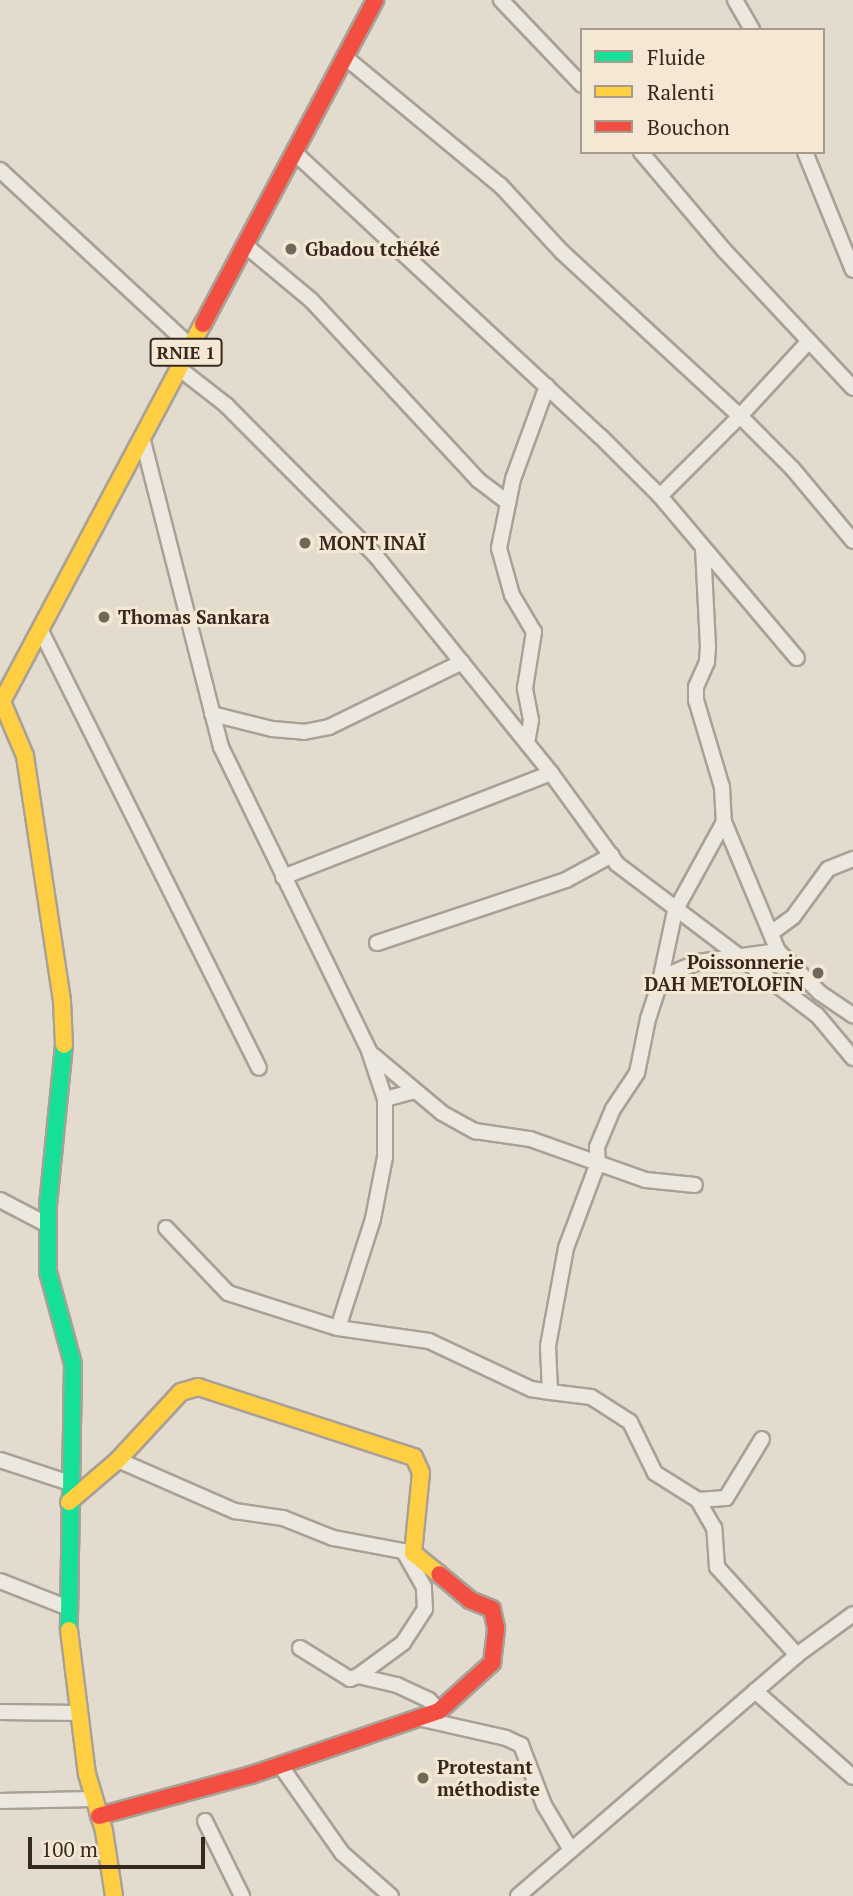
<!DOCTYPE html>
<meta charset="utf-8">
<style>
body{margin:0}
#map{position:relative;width:853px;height:1896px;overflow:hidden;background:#e3dbce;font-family:"PT Serif",serif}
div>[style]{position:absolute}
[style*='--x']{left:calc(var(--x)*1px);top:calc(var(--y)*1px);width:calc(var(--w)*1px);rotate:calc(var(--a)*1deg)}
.roads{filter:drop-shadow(2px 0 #a9a096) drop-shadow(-2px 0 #a9a096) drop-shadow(0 2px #a9a096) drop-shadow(0 -2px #a9a096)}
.street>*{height:14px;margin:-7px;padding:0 7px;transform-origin:7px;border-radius:7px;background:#ece7df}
.fast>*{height:16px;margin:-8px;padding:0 8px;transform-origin:8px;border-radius:8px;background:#16e098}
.slow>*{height:16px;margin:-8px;padding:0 8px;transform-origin:8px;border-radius:8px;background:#ffcf43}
.jam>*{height:16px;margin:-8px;padding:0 8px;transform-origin:8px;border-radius:8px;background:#f24e42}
.dots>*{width:19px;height:19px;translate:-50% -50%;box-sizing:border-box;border:4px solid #f4e8d4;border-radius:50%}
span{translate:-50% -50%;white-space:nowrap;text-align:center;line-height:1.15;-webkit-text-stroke:6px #f4e8d4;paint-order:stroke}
.shield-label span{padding:2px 5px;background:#f4e8d4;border:2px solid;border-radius:5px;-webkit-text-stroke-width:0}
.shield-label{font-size:18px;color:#37281f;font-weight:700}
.poi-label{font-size:19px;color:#37281f;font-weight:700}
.left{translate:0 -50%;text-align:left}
.right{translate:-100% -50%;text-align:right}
.legend{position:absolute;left:580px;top:28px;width:245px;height:126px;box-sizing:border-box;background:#f4e8d4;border:2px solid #a89b8c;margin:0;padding:9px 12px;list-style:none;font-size:21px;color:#37281f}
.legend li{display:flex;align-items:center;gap:14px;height:35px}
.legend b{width:35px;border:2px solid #a89b8c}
.scale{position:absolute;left:28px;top:1837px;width:177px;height:32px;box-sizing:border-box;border:4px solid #37281f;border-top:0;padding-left:9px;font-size:21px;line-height:24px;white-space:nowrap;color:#37281f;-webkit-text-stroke:5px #f4e8d4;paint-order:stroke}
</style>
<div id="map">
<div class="roads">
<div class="street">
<div style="--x:501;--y:0;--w:117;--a:46.4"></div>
<div style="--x:735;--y:0;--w:34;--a:60"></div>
<div style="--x:345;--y:57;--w:201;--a:39.6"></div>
<div style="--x:500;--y:185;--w:91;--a:47.2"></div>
<div style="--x:562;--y:252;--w:242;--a:42.7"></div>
<div style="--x:740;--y:416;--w:100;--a:-47.4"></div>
<div style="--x:294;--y:152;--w:417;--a:42.9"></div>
<div style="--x:600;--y:436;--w:85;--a:45"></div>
<div style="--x:660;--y:496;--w:212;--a:49.8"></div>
<div style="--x:641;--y:152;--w:127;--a:49.8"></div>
<div style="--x:723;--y:249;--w:190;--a:46.9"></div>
<div style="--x:805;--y:152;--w:127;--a:67.9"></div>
<div style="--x:0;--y:170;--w:256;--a:42.8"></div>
<div style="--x:245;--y:245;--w:86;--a:39.8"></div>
<div style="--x:311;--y:300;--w:246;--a:47.1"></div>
<div style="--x:478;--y:480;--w:38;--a:37"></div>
<div style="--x:180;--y:369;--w:58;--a:38"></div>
<div style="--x:226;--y:405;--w:213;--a:45.2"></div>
<div style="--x:376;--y:556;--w:279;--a:51.1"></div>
<div style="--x:551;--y:773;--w:112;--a:54"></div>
<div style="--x:617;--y:864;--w:251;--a:37.1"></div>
<div style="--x:817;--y:1015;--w:56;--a:50.1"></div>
<div style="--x:143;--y:441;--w:316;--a:75.7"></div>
<div style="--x:221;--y:747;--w:338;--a:64"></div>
<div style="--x:369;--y:1051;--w:51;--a:71.6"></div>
<div style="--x:385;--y:1099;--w:58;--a:90"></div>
<div style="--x:385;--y:1157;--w:63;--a:101"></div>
<div style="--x:373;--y:1219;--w:114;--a:107.8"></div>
<div style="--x:660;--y:496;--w:113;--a:-45"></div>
<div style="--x:740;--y:416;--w:74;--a:45"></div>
<div style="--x:792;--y:468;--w:95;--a:50.1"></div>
<div style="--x:703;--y:548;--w:99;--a:87.1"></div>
<div style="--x:708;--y:647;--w:15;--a:94"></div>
<div style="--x:707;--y:662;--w:27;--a:114"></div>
<div style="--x:696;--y:687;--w:13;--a:90"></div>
<div style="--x:696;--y:700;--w:91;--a:73.4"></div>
<div style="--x:722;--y:787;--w:35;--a:87"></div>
<div style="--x:724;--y:822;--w:140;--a:67.3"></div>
<div style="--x:41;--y:631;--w:488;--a:63.5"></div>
<div style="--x:212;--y:714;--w:62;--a:14"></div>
<div style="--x:272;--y:729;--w:32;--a:5"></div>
<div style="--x:304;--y:732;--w:25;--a:-11"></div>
<div style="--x:329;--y:727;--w:148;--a:-26"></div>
<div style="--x:527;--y:743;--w:23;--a:-80"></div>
<div style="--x:531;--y:720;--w:33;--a:-101"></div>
<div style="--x:525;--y:688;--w:57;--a:-80.9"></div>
<div style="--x:534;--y:632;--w:43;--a:-120.7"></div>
<div style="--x:512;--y:595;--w:49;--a:-105.5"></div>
<div style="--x:499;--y:548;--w:70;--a:-78.5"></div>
<div style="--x:513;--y:479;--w:99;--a:-69.9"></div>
<div style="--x:283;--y:877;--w:287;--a:-21.2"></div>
<div style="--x:771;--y:933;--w:27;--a:-36"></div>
<div style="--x:793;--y:917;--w:59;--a:-53.9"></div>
<div style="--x:828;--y:869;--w:27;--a:-22"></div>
<div style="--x:377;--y:943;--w:199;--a:-18.4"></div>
<div style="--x:566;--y:880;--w:52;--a:-28.5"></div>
<div style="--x:659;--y:986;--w:77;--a:-78"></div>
<div style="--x:675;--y:911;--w:102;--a:-61.2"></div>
<div style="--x:373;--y:1055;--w:90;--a:40"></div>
<div style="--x:442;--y:1113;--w:38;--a:29"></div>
<div style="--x:475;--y:1131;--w:56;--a:8.3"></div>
<div style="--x:530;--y:1139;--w:123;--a:19.5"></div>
<div style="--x:646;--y:1180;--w:49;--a:5.8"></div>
<div style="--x:385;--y:1099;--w:31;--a:-15"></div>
<div style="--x:0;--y:1200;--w:54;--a:27.5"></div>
<div style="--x:166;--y:1228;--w:90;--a:46.4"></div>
<div style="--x:228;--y:1293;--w:115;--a:17.7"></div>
<div style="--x:338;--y:1328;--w:92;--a:8.1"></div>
<div style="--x:429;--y:1341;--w:113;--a:25.2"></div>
<div style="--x:531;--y:1389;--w:19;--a:9"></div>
<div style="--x:0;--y:1460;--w:74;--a:18.2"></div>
<div style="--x:118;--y:1460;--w:128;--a:23.6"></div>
<div style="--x:235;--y:1511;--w:49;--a:8.3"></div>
<div style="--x:283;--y:1518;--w:54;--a:21.8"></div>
<div style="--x:333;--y:1538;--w:81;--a:10.6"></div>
<div style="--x:698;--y:1500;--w:28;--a:-4"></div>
<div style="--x:726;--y:1498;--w:69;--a:-58.6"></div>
<div style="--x:0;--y:1581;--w:71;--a:21.5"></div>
<div style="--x:300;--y:1648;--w:59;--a:31.8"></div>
<div style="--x:350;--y:1679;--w:9;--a:-21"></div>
<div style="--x:358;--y:1676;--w:40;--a:13"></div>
<div style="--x:397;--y:1685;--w:35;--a:25"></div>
<div style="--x:429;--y:1700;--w:15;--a:48"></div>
<div style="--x:797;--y:1655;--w:119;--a:-132.3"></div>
<div style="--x:717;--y:1567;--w:39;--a:-94"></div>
<div style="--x:714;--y:1528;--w:32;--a:-120"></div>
<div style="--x:698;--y:1500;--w:51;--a:-147.9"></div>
<div style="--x:655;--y:1473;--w:57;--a:-116.1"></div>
<div style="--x:630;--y:1422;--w:46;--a:-147.3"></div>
<div style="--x:591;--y:1397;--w:41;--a:-173"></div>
<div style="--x:550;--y:1392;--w:46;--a:-92.5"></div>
<div style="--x:548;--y:1346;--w:100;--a:-79.6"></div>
<div style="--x:566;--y:1248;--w:91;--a:-69.4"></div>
<div style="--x:598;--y:1163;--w:16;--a:-94"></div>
<div style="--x:597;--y:1147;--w:41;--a:-67.2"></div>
<div style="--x:613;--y:1109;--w:43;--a:-56.3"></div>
<div style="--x:637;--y:1073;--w:55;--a:-78.5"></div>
<div style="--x:648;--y:1019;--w:35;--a:-72"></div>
<div style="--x:659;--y:986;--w:16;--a:-47"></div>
<div style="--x:670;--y:974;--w:30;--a:-23"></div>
<div style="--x:698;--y:962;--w:81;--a:-7.8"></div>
<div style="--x:778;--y:951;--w:59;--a:45"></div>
<div style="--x:820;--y:993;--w:40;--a:34"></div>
<div style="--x:358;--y:1676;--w:56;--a:-36.3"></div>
<div style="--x:403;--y:1643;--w:40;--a:-57.1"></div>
<div style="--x:425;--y:1609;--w:22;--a:-93"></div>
<div style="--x:424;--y:1587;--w:40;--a:-119.7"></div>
<div style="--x:755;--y:1691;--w:130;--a:41.3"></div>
<div style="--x:0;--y:1712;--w:79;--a:0.7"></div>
<div style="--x:422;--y:1719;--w:86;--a:12.7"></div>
<div style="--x:506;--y:1738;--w:17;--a:25"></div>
<div style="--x:521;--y:1745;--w:64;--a:69"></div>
<div style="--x:544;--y:1805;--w:52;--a:59"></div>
<div style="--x:280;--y:1765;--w:108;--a:54.8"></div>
<div style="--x:342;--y:1853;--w:65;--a:41.3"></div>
<div style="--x:0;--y:1801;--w:93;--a:-1.2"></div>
<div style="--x:205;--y:1821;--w:84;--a:63.7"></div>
<div style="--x:518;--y:1896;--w:369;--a:-40.8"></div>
<div style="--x:797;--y:1655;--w:69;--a:-36.2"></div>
</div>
<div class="fast">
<div style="--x:64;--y:1045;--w:162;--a:95.7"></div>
<div style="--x:48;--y:1206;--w:66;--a:90"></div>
<div style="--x:48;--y:1272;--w:95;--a:74.8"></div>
<div style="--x:73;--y:1364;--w:266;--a:90.9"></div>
</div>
<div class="slow">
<div style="--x:0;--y:697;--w:64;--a:67"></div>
<div style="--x:25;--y:756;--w:248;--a:81.4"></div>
<div style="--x:62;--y:1001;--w:44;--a:87.4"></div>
<div style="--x:0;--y:705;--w:432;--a:-62"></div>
<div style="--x:69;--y:1502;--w:65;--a:-40.6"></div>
<div style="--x:118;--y:1460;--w:93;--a:-47.2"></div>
<div style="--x:181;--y:1392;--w:18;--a:-16"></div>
<div style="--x:198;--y:1387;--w:227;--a:18"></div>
<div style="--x:414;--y:1457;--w:17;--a:66"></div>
<div style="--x:421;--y:1473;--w:80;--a:95.7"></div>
<div style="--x:413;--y:1553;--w:33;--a:39"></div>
<div style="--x:69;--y:1630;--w:145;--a:82.9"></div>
<div style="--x:87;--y:1774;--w:59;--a:73.4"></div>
<div style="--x:104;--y:1831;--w:66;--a:81.3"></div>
</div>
<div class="jam">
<div style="--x:203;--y:324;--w:367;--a:-62"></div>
<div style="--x:99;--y:1816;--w:157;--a:-15.1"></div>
<div style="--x:251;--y:1775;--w:199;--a:-18.8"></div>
<div style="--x:439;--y:1711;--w:72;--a:-42.2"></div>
<div style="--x:492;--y:1663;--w:35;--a:-83"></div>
<div style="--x:496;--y:1628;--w:19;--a:-102"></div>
<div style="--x:492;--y:1609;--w:24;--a:-158"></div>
<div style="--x:470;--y:1600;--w:40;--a:-140"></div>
</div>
</div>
<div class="dots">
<div style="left:291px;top:249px;background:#73675c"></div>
<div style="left:305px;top:543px;background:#73675c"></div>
<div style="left:104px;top:617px;background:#73675c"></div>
<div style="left:818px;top:973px;background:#73675c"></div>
<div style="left:423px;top:1778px;background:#73675c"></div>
</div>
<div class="shield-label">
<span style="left:186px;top:352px">RNIE 1</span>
</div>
<div class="poi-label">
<span class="left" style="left:305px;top:249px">Gbadou tchéké</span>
<span class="left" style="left:319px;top:543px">MONT INAÏ</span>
<span class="left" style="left:118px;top:617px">Thomas Sankara</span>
<span class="right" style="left:804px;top:973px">Poissonnerie<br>DAH METOLOFIN</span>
<span class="left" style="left:437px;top:1778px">Protestant<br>méthodiste</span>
</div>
<ul class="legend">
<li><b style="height:9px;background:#16e098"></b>Fluide</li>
<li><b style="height:9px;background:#ffcf43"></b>Ralenti</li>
<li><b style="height:9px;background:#f24e42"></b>Bouchon</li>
</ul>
<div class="scale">100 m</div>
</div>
